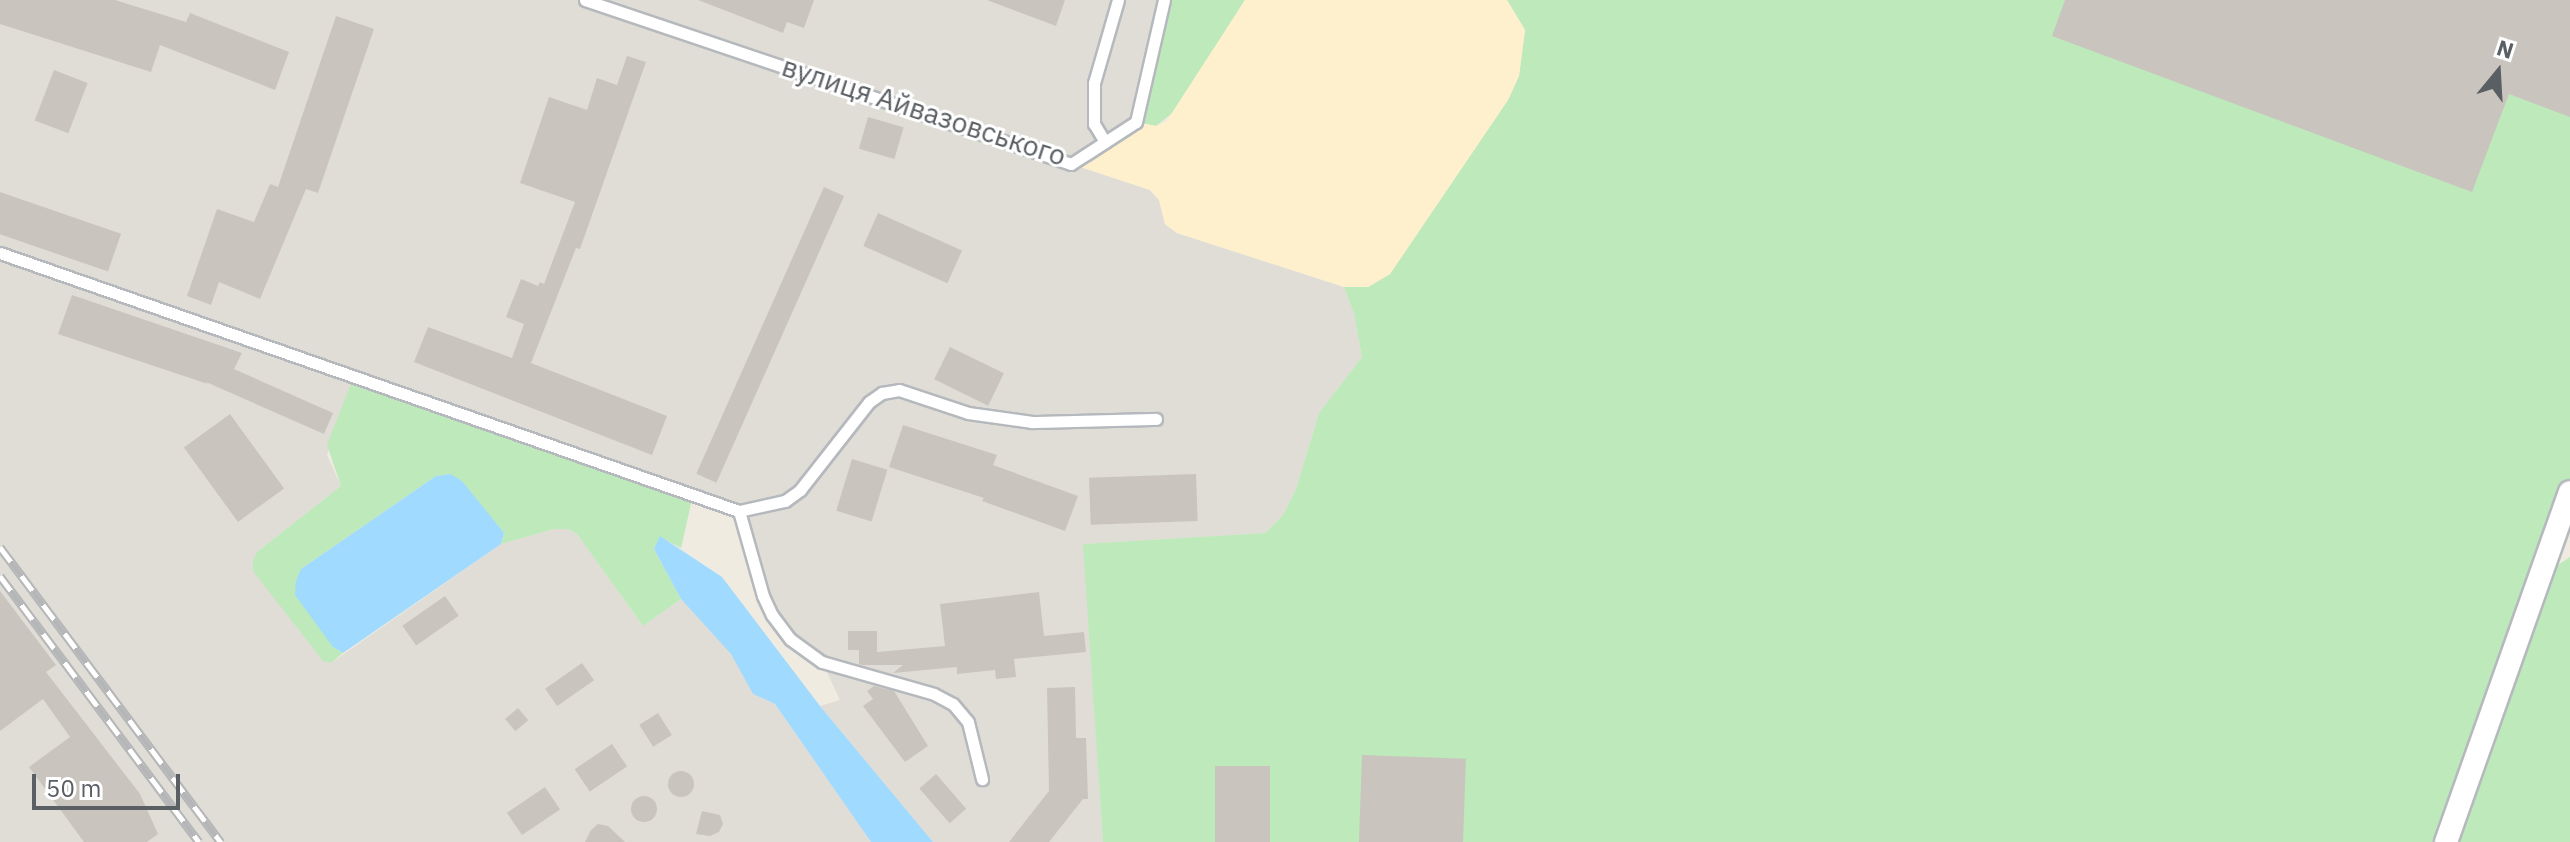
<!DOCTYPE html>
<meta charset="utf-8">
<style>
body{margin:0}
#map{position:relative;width:2570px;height:842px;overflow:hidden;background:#efebe1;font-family:"IBM Plex Sans",sans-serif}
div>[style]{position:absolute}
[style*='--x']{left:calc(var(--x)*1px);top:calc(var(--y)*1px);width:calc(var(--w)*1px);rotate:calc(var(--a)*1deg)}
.industrial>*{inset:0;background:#dfddd6}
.green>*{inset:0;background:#bde9bb}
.sand>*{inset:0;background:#fef0cd}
.water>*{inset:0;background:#a1daff}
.building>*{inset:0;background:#c9c5be;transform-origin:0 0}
.round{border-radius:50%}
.roads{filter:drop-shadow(2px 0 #b5b9bd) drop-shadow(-2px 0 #b5b9bd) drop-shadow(0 2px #b5b9bd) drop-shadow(0 -2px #b5b9bd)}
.service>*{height:11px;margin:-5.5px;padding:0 5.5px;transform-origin:5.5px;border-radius:5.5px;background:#fff}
.minor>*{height:22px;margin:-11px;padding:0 11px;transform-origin:11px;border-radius:11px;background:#fff}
.rail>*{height:9px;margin-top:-4.5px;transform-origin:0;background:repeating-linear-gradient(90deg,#fff 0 18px,#b5b6b7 0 36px);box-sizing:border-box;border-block:2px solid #b5b6b7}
span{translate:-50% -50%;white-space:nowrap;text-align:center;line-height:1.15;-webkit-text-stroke:6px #fff;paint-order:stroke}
.street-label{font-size:28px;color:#5a5f64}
.north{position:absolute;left:2458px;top:32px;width:80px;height:80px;-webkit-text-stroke:6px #fff;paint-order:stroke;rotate:18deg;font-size:22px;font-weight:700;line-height:32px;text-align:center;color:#5a5f64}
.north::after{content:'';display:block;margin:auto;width:28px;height:36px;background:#5a5f64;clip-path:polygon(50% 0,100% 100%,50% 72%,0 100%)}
.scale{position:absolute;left:32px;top:774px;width:148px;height:36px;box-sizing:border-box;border:4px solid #5a5f64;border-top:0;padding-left:10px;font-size:24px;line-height:28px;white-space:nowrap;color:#5a5f64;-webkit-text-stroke:6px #fff;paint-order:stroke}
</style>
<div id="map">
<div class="industrial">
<div style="clip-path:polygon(0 0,1164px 0,1136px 122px,1072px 164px,1150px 190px,1159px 200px,1165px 224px,1177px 233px,1344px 287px,1354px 314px,1362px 357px,1319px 413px,1296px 489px,1283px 515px,1265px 533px,1084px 544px,1103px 842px,933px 842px,820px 706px,840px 700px,822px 662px,772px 615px,739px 511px,355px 377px,327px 455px,341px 486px,257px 552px,331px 663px,501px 544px,554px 529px,568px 529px,577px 534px,643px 626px,681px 599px,732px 654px,753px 694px,775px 704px,871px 842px,0 842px)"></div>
</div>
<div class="green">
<div style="clip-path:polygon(1164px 0,1245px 0,1175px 111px,1156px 126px,1136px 122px)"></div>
<div style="clip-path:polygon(1507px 0,2570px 0,2570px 501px,2546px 573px,2570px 557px,2570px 842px,1103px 842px,1083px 544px,1265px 533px,1283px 515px,1296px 489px,1319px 413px,1362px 357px,1354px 314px,1344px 287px,1368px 287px,1390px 274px,1508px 100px,1519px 76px,1525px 30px)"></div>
<div style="clip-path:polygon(354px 376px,693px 495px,681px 548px,660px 537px,654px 549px,681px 599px,643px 626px,577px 534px,568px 529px,554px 529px,501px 544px,504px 533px,450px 474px,436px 476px,301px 569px,333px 647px,343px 653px,331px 663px,323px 661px,253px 571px,253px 560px,257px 552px,341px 486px,327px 445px)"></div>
</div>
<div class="sand">
<div style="clip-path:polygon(1245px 0,1507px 0,1525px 30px,1519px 76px,1508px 100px,1390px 274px,1368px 287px,1344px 287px,1177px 233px,1165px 224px,1159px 200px,1150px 190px,1071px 164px,1136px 122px,1156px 126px,1166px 122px)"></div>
</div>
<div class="water">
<div style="clip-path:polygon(450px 474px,462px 481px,504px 533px,501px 544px,343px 653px,333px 647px,295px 595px,296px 581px,301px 569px,436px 476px)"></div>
<div style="clip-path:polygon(660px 536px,722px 577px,820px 706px,933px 842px,871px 842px,775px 704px,753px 694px,731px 654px,681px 599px,654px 549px)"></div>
</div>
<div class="building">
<div style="clip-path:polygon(0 0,115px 0,186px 22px,190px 13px,289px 52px,275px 90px,160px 45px,151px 72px,0 24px)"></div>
<div style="clip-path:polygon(698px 0,814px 0,804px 28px,787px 22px,783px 33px)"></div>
<div style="clip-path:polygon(987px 0,1065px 0,1056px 26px)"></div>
<div style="clip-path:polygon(2065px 0,2570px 0,2570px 117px,2509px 94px,2472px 192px,2052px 36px)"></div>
<div style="clip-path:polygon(336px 16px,374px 29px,318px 193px,306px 189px,260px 299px,219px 282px,211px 305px,187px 296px,217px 209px,254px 222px,270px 184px,278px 187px)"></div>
<div style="clip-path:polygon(627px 56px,646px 62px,580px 249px,576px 248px,531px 363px,667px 416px,652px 455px,414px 362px,428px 327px,512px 358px,524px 324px,506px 317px,521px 279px,538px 286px,540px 282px,544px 284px,575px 202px,520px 183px,549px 97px,587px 110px,597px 78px,617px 85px)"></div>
<div style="left:54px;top:70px;width:36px;height:54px;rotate:21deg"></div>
<div style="left:868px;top:117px;width:37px;height:33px;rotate:16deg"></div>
<div style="left:824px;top:187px;width:22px;height:314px;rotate:24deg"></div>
<div style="left:0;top:192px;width:128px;height:40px;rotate:19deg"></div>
<div style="left:878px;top:213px;width:92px;height:36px;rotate:24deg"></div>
<div style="clip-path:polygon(72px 295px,242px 353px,234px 369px,333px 413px,324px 434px,206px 382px,208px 384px,58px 334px)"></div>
<div style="left:950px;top:347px;width:60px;height:36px;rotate:26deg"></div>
<div style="left:230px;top:414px;width:92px;height:57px;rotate:54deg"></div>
<div style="clip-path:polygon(903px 425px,997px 455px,993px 465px,1078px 496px,1065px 531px,982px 501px,984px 498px,889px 467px)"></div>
<div style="left:852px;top:459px;width:37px;height:54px;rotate:17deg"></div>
<div style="left:1196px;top:474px;width:47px;height:107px;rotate:88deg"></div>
<div style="clip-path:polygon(0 591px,56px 665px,46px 672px,140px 794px,158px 834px,147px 842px,84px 842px,29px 767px,70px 737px,43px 699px,0 731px)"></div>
<div style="clip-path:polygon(1039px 592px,1044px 636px,1084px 632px,1086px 652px,1014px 659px,1016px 677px,996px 679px,995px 670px,957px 674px,957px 667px,893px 673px,903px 665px,863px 665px,859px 664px,859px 650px,848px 650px,848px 631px,877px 631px,877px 652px,945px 646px,940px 604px)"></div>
<div style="left:445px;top:596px;width:24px;height:52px;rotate:55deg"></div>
<div style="left:582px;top:663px;width:21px;height:45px;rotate:55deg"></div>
<div style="clip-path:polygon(874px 686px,894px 691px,928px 746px,905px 762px,863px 706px,873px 699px,867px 691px)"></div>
<div style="clip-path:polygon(1075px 687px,1076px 738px,1086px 738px,1088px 799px,1083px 799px,1049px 842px,1009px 842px,1049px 791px,1047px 688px)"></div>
<div style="left:518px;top:708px;width:16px;height:17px;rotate:50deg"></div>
<div style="left:658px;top:713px;width:26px;height:22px;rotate:58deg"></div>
<div style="left:612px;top:744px;width:27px;height:45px;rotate:56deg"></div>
<div style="left:1362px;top:755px;width:104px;height:87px;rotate:2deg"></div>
<div style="left:1215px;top:766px;width:55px;height:76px"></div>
<div class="round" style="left:668px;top:771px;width:26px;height:26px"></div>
<div style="left:936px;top:774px;width:46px;height:22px;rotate:49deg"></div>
<div style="left:545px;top:787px;width:27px;height:46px;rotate:56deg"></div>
<div class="round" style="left:631px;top:796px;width:26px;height:26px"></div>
<div style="clip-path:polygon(702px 811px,720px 815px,723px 824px,719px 832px,710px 836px,696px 834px)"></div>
<div style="clip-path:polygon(598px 824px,608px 826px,625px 842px,585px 842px,591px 830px)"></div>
</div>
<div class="roads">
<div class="service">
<div style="--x:585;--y:0;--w:513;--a:18.65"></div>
<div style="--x:1071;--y:164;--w:77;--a:-32.9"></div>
<div style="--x:1136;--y:122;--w:125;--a:-77.1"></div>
<div style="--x:1105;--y:142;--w:21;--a:-121"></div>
<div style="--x:1094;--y:124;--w:41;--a:-90"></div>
<div style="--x:1094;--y:83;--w:86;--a:-73.9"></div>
<div style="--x:0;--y:253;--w:783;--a:19.25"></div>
<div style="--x:739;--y:511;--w:47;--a:-12.3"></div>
<div style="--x:785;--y:501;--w:19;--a:-36"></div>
<div style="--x:800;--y:490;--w:112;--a:-51.9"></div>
<div style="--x:869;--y:402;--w:16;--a:-35"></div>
<div style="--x:882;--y:393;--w:17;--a:-10"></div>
<div style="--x:899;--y:390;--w:73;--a:18.4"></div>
<div style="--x:968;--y:413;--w:65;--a:8"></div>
<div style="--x:1032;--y:422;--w:124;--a:-1.4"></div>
<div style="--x:739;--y:511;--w:88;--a:74.2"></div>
<div style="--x:763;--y:596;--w:21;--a:65"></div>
<div style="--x:772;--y:615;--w:30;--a:53"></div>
<div style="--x:790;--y:639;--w:39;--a:36"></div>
<div style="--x:822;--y:662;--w:116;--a:15.9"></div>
<div style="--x:934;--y:694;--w:21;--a:28"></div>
<div style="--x:953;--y:704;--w:23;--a:50"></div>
<div style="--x:968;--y:722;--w:59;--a:76.2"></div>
</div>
<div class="minor">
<div style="--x:2446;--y:842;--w:371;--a:-70.5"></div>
</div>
</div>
<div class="rail">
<div style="--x:0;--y:547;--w:369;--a:53.2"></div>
<div style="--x:0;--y:576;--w:332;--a:53.2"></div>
</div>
<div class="street-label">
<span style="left:924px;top:111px;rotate:18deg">вулиця Айвазовського</span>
</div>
<div class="north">N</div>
<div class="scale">50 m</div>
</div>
